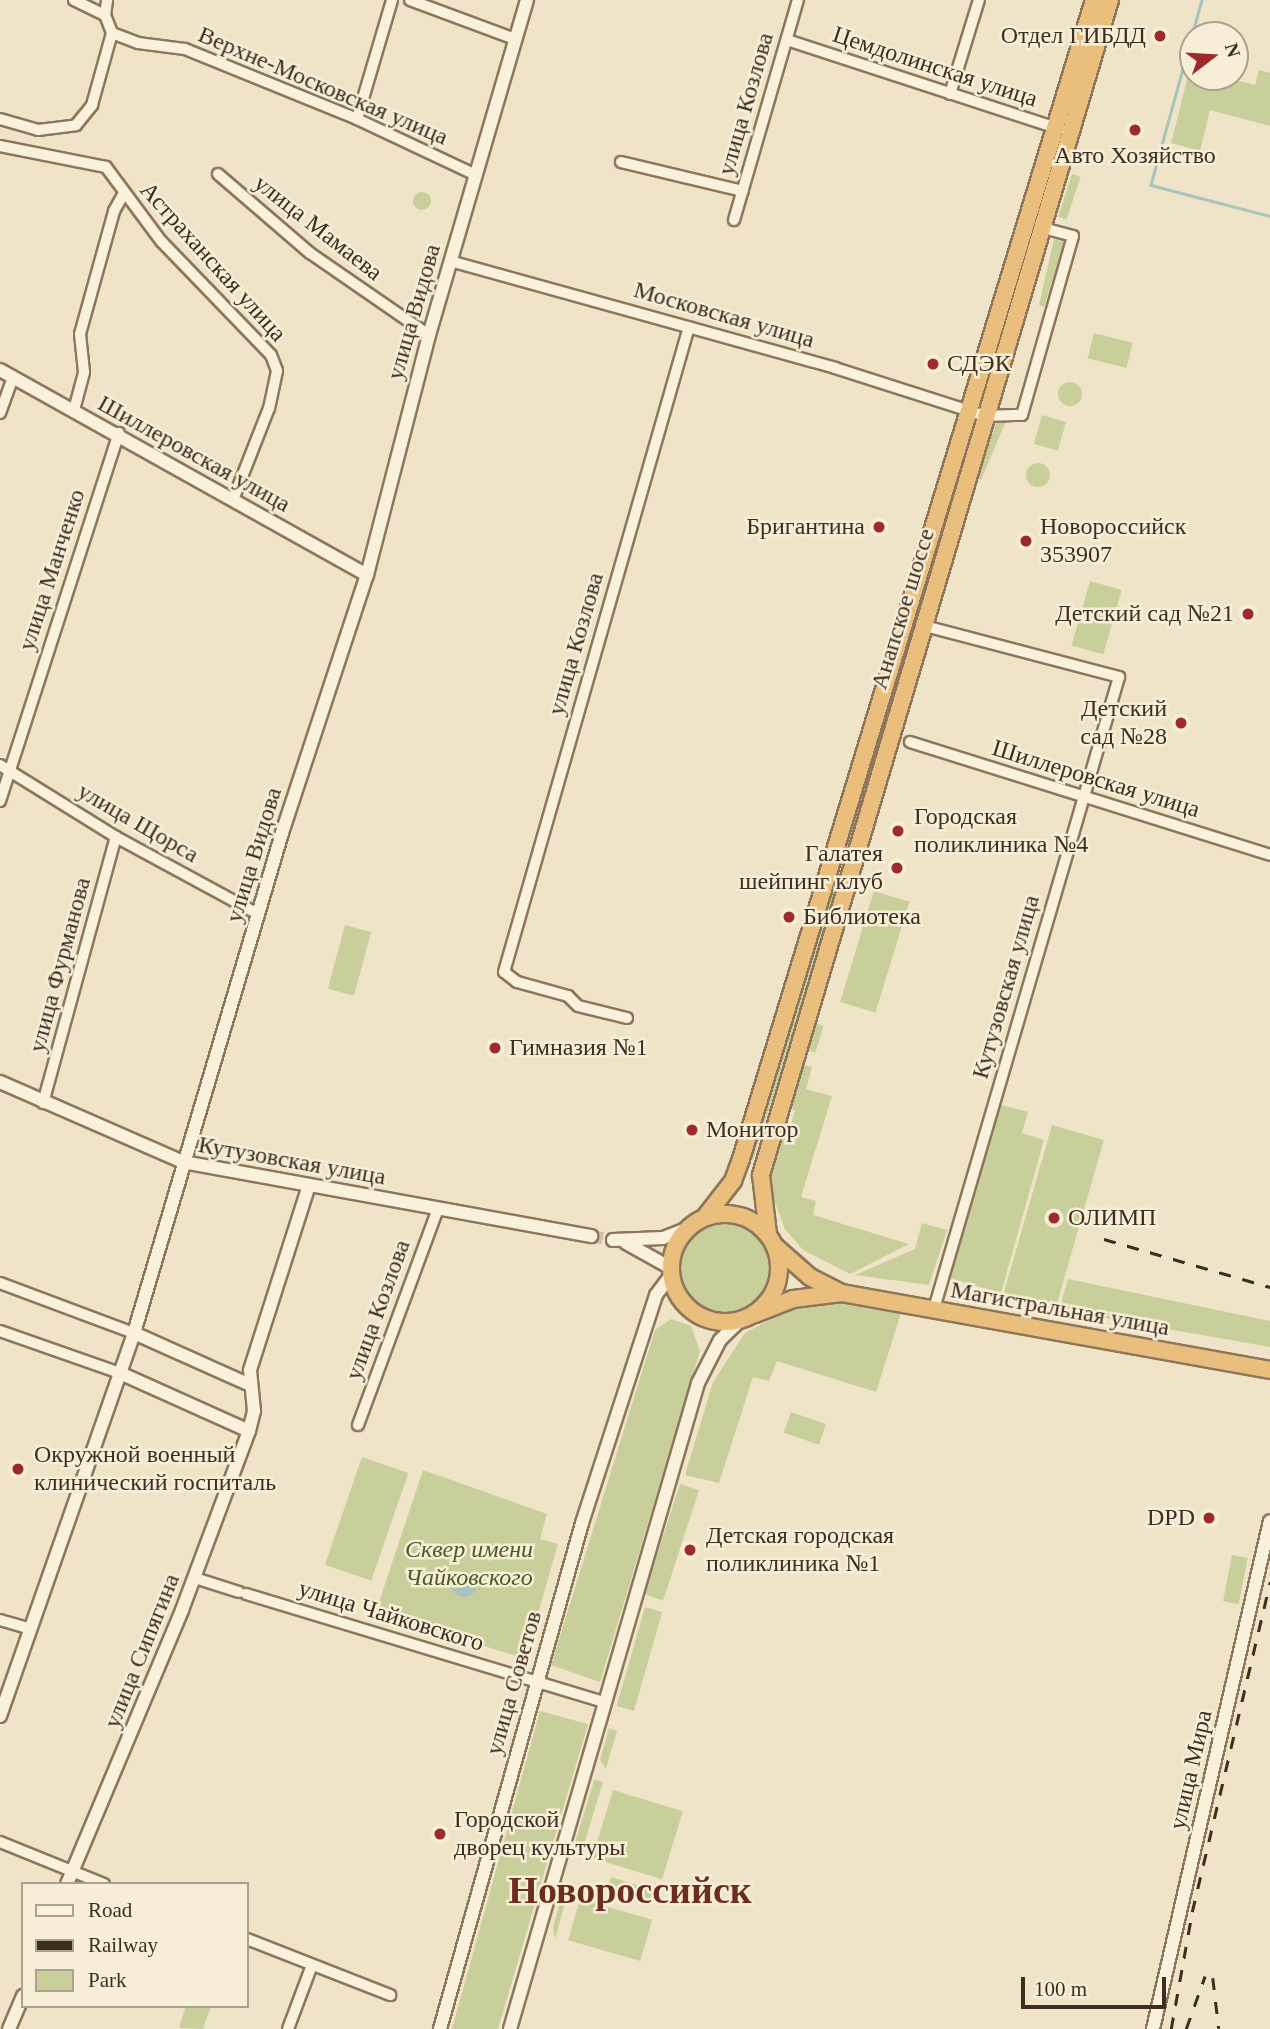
<!DOCTYPE html>
<meta charset="utf-8">
<style>
body{margin:0}
#map{position:relative;width:1270px;height:2029px;overflow:hidden;background:#f0e4c8;font-family:Georgia,serif}
div>[style]{position:absolute}
[style*='--x']{left:calc(var(--x)*1px);top:calc(var(--y)*1px);width:calc(var(--w)*1px);rotate:calc(var(--a)*1deg)}
.green>*{inset:0;background:#c9cf9b;transform-origin:0 0}
.round{border-radius:50%}
.water>*{inset:0;background:#a9c4bc}
.stream>*{height:2.5px;margin:-1.25px;padding:0 1.25px;transform-origin:1.25px;border-radius:1.25px;background:#a9c4bc}
.tertiary-tunnel>*{height:12px;margin-top:-6px;transform-origin:0;background:repeating-linear-gradient(90deg,#ccc0a6 0 12px,transparent 0 18px)}
.roads{filter:drop-shadow(2px 0 #8d765c) drop-shadow(-2px 0 #8d765c) drop-shadow(0 2px #8d765c) drop-shadow(0 -2px #8d765c)}
.minor>*{height:10px;margin:-5px;padding:0 5px;transform-origin:5px;border-radius:5px;background:#faf1dc}
.tertiary>*{height:12px;margin:-6px;padding:0 6px;transform-origin:6px;border-radius:6px;background:#faf1dc}
.trunk>*{height:16px;margin:-8px;padding:0 8px;transform-origin:8px;border-radius:8px;background:#eabe7c}
.trunk>.ring{margin:-8px;padding:0;box-sizing:content-box;background:none;border:16px solid #eabe7c;border-radius:50%}
.rail>*{height:2.5px;margin-top:-1.25px;transform-origin:0;background:repeating-linear-gradient(90deg,#3d2e20 0 12px,transparent 0 24px)}
.dots>*{width:19px;height:19px;translate:-50% -50%;box-sizing:border-box;border:4px solid #f7eed8;border-radius:50%}
span{translate:-50% -50%;white-space:nowrap;text-align:center;line-height:1.15;-webkit-text-stroke:5px #f7eed8;paint-order:stroke}
.poi-label{font-size:24px;color:#3d2e20}
.right{translate:-100% -50%;text-align:right}
.left{translate:0 -50%;text-align:left}
.street-label{font-size:24px;color:#3d2e20}
.park-label{font-size:24px;color:#4d5a26;font-style:italic}
.town-label{font-size:38px;color:#6b2e1e;font-weight:700}
.legend{position:absolute;left:21px;top:1882px;width:228px;height:126px;box-sizing:border-box;background:#f7eed8;border:2px solid #ada18e;margin:0;padding:9px 12px;list-style:none;font-size:21px;color:#3d2e20}
.legend li{display:flex;align-items:center;gap:14px;height:35px}
.legend b{width:35px;border:2px solid #ada18e}
.north{position:absolute;left:1179px;top:21px;width:70px;height:70px;box-sizing:border-box;background:#f7eed8;border:2px solid #ada18e;border-radius:50%;rotate:73deg;font-size:19px;font-weight:700;line-height:28px;text-align:center;color:#3d2e20}
.north::after{content:'';display:block;margin:auto;width:24px;height:32px;background:#9e2a2b;clip-path:polygon(50% 0,100% 100%,50% 72%,0 100%)}
.scale{position:absolute;left:1021px;top:1977px;width:145px;height:32px;box-sizing:border-box;border:4px solid #3d2e20;border-top:0;padding-left:9px;font-size:21px;line-height:24px;white-space:nowrap;color:#3d2e20;-webkit-text-stroke:5px #f7eed8;paint-order:stroke}
</style>
<div id="map">
<div class="green">
<div style="clip-path:polygon(1190px 68px,1193px 77px,1223px 77px,1255px 85px,1259px 70px,1270px 73px,1270px 126px,1210px 110px,1200px 151px,1171px 143px)"></div>
<div style="left:1072px;top:174px;width:9px;height:45px;rotate:18deg"></div>
<div class="round" style="left:413px;top:192px;width:18px;height:18px"></div>
<div style="clip-path:polygon(1054px 239px,1064px 242px,1044px 307px,1039px 305px)"></div>
<div style="left:1094px;top:333px;width:40px;height:26px;rotate:14deg"></div>
<div class="round" style="left:1058px;top:382px;width:24px;height:24px"></div>
<div style="left:1042px;top:415px;width:25px;height:30px;rotate:16deg"></div>
<div style="left:999px;top:417px;width:8px;height:65px;rotate:23deg"></div>
<div class="round" style="left:1026px;top:463px;width:24px;height:24px"></div>
<div style="left:1090px;top:581px;width:33px;height:67px;rotate:16deg"></div>
<div style="clip-path:polygon(873px 743px,884px 746px,753px 1160px,751px 1159px)"></div>
<div style="left:874px;top:891px;width:37px;height:116px;rotate:17deg"></div>
<div style="left:345px;top:925px;width:27px;height:66px;rotate:15deg"></div>
<div style="left:814px;top:1023px;width:10px;height:28px;rotate:17deg"></div>
<div style="clip-path:polygon(801px 1064px,812px 1067px,806px 1089px,832px 1096px,801px 1197px,816px 1201px,813px 1215px,909px 1244px,850px 1274px,803px 1250px,785px 1229px,771px 1192px,769px 1173px,777px 1137px,787px 1138px,795px 1110px,788px 1108px)"></div>
<div style="clip-path:polygon(998px 1104px,1028px 1112px,1022px 1133px,1044px 1140px,1001px 1293px,949px 1278px)"></div>
<div style="left:1052px;top:1125px;width:54px;height:178px;rotate:16deg"></div>
<div style="clip-path:polygon(922px 1223px,947px 1230px,929px 1285px,855px 1275px,915px 1249px)"></div>
<div class="round" style="left:680px;top:1224px;width:92px;height:92px"></div>
<div style="clip-path:polygon(1068px 1279px,1270px 1321px,1270px 1347px,1059px 1310px)"></div>
<div style="clip-path:polygon(850px 1301px,902px 1310px,876px 1392px,777px 1361px,769px 1381px,753px 1377px,719px 1483px,685px 1475px,713px 1382px,745px 1333px,790px 1309px)"></div>
<div style="clip-path:polygon(671px 1319px,691px 1326px,700px 1351px,600px 1682px,551px 1665px,655px 1330px)"></div>
<div style="left:791px;top:1412px;width:37px;height:22px;rotate:19deg"></div>
<div style="left:362px;top:1457px;width:49px;height:114px;rotate:19deg"></div>
<div style="clip-path:polygon(423px 1470px,547px 1514px,540px 1539px,558px 1544px,525px 1659px,376px 1611px)"></div>
<div style="left:680px;top:1484px;width:20px;height:116px;rotate:18deg"></div>
<div style="left:1232px;top:1555px;width:16px;height:47px;rotate:11deg"></div>
<div style="left:645px;top:1607px;width:18px;height:103px;rotate:16deg"></div>
<div style="clip-path:polygon(540px 1711px,588px 1724px,498px 2029px,452px 2029px)"></div>
<div style="clip-path:polygon(609px 1728px,617px 1731px,606px 1769px,600px 1760px)"></div>
<div style="left:603px;top:1782px;width:77px;height:9px;rotate:107deg"></div>
<div style="left:613px;top:1790px;width:73px;height:71px;rotate:17deg"></div>
<div style="left:611px;top:1877px;width:45px;height:16px;rotate:17deg"></div>
<div style="clip-path:polygon(562px 1895px,567px 1896px,555px 1939px,553px 1928px)"></div>
<div style="left:580px;top:1899px;width:75px;height:43px;rotate:16deg"></div>
<div style="clip-path:polygon(186px 2006px,211px 2006px,203px 2029px,179px 2028px)"></div>
</div>
<div class="water">
<div class="round" style="left:451px;top:1571px;width:26px;height:26px"></div>
</div>
<div class="stream">
<div style="--x:1202;--y:0;--w:192;--a:105.4"></div>
<div style="--x:1151;--y:185;--w:123;--a:14.6"></div>
</div>
<div class="tertiary-tunnel">
<div style="--x:591;--y:1236;--w:22;--a:10"></div>
</div>
<div class="roads">
<div class="minor">
<div style="--x:74;--y:0;--w:34;--a:26"></div>
<div style="--x:410;--y:0;--w:112;--a:20.4"></div>
<div style="--x:112;--y:33;--w:28;--a:21"></div>
<div style="--x:138;--y:43;--w:47;--a:7.3"></div>
<div style="--x:185;--y:49;--w:186;--a:22.1"></div>
<div style="--x:357;--y:119;--w:132;--a:25.2"></div>
<div style="--x:787;--y:40;--w:286;--a:18.1"></div>
<div style="--x:950;--y:94;--w:98;--a:-72.9"></div>
<div style="--x:0;--y:119;--w:40;--a:16"></div>
<div style="--x:38;--y:130;--w:38;--a:-7"></div>
<div style="--x:76;--y:125;--w:26;--a:-51"></div>
<div style="--x:92;--y:105;--w:75;--a:-74.5"></div>
<div style="--x:112;--y:33;--w:19;--a:-111"></div>
<div style="--x:105;--y:15;--w:15;--a:-82"></div>
<div style="--x:357;--y:119;--w:124;--a:-73.6"></div>
<div style="--x:0;--y:146;--w:108;--a:11.2"></div>
<div style="--x:106;--y:167;--w:92;--a:53.4"></div>
<div style="--x:161;--y:241;--w:158;--a:46"></div>
<div style="--x:271;--y:355;--w:17;--a:69"></div>
<div style="--x:277;--y:371;--w:38;--a:102"></div>
<div style="--x:269;--y:408;--w:99;--a:111.4"></div>
<div style="--x:621;--y:162;--w:125;--a:13.4"></div>
<div style="--x:218;--y:174;--w:121;--a:40.7"></div>
<div style="--x:310;--y:253;--w:145;--a:34.6"></div>
<div style="--x:734;--y:220;--w:229;--a:-73.8"></div>
<div style="--x:450;--y:261;--w:400;--a:15.5"></div>
<div style="--x:835;--y:368;--w:157;--a:17.7"></div>
<div style="--x:985;--y:416;--w:37;--a:-2"></div>
<div style="--x:1022;--y:415;--w:186;--a:-74.1"></div>
<div style="--x:1073;--y:236;--w:31;--a:-165"></div>
<div style="--x:74;--y:410;--w:39;--a:-75"></div>
<div style="--x:84;--y:372;--w:38;--a:-96"></div>
<div style="--x:80;--y:334;--w:128;--a:-74.5"></div>
<div style="--x:114;--y:211;--w:18;--a:-61"></div>
<div style="--x:0;--y:413;--w:38;--a:-70"></div>
<div style="--x:921;--y:625;--w:205;--a:14.7"></div>
<div style="--x:1119;--y:677;--w:659;--a:106.32"></div>
<div style="--x:910;--y:742;--w:377;--a:17.4"></div>
<div style="--x:0;--y:765;--w:137;--a:31.8"></div>
<div style="--x:116;--y:837;--w:162;--a:28.5"></div>
<div style="--x:0;--y:801;--w:387;--a:-72.1"></div>
<div style="--x:627;--y:1018;--w:50;--a:-166.2"></div>
<div style="--x:578;--y:1006;--w:14;--a:-135"></div>
<div style="--x:568;--y:996;--w:53;--a:-164.6"></div>
<div style="--x:517;--y:982;--w:16;--a:-142"></div>
<div style="--x:504;--y:972;--w:671;--a:-74"></div>
<div style="--x:43;--y:1103;--w:276;--a:-74.7"></div>
<div style="--x:0;--y:1283;--w:143;--a:20.5"></div>
<div style="--x:0;--y:1331;--w:127;--a:19.3"></div>
<div style="--x:358;--y:1425;--w:230;--a:-69.7"></div>
<div style="--x:195;--y:1578;--w:46;--a:17.7"></div>
<div style="--x:246;--y:1594;--w:373;--a:16.8"></div>
<div style="--x:0;--y:1620;--w:32;--a:16"></div>
<div style="--x:0;--y:1842;--w:112;--a:22"></div>
<div style="--x:247;--y:1939;--w:154;--a:21.4"></div>
<div style="--x:288;--y:2029;--w:68;--a:-69.4"></div>
</div>
<div class="tertiary">
<div style="--x:0;--y:370;--w:420;--a:29.2"></div>
<div style="--x:0;--y:1082;--w:200;--a:23.6"></div>
<div style="--x:183;--y:1162;--w:415;--a:10.3"></div>
<div style="--x:613;--y:1240;--w:50;--a:-2.3"></div>
<div style="--x:663;--y:1238;--w:26;--a:-21"></div>
<div style="--x:626;--y:1243;--w:51;--a:29.1"></div>
<div style="--x:134;--y:1333;--w:127;--a:24.1"></div>
<div style="--x:120;--y:1373;--w:141;--a:24.2"></div>
<div style="--x:0;--y:1716;--w:406;--a:-70.7"></div>
<div style="--x:134;--y:1333;--w:521;--a:-73.51"></div>
<div style="--x:282;--y:833;--w:272;--a:-71.8"></div>
<div style="--x:367;--y:575;--w:248;--a:-75.5"></div>
<div style="--x:429;--y:335;--w:349;--a:-73.7"></div>
<div style="--x:67;--y:1884;--w:297;--a:-67.2"></div>
<div style="--x:182;--y:1610;--w:191;--a:-69.5"></div>
<div style="--x:249;--y:1431;--w:21;--a:-76"></div>
<div style="--x:254;--y:1411;--w:41;--a:-95.6"></div>
<div style="--x:250;--y:1370;--w:194;--a:-72.3"></div>
<div style="--x:9;--y:2029;--w:36;--a:-67"></div>
<div style="--x:440;--y:2029;--w:526;--a:-74.32"></div>
<div style="--x:582;--y:1523;--w:240;--a:-72"></div>
<div style="--x:656;--y:1295;--w:25;--a:-53"></div>
<div style="--x:510;--y:2029;--w:673;--a:-73.77"></div>
<div style="--x:698;--y:1383;--w:48;--a:-62.9"></div>
<div style="--x:720;--y:1340;--w:28;--a:-44"></div>
<div style="--x:1153;--y:2029;--w:521;--a:-77.03"></div>
</div>
<div class="trunk">
<div class="ring" style="left:671px;top:1214px;width:92px;height:92px"></div>
<div style="--x:705;--y:1217;--w:46;--a:-52.1"></div>
<div style="--x:733;--y:1181;--w:23;--a:-70"></div>
<div style="--x:741;--y:1159;--w:1212;--a:-73.06"></div>
<div style="--x:768;--y:1234;--w:59;--a:-96.8"></div>
<div style="--x:761;--y:1175;--w:1226;--a:-73.46"></div>
<div style="--x:776;--y:1247;--w:45;--a:41.4"></div>
<div style="--x:810;--y:1277;--w:34;--a:27"></div>
<div style="--x:755;--y:1314;--w:41;--a:-21.5"></div>
<div style="--x:793;--y:1299;--w:49;--a:-7"></div>
<div style="--x:842;--y:1293;--w:435;--a:10.2"></div>
</div>
</div>
<div class="rail">
<div style="--x:1104;--y:1239;--w:173;--a:16.1"></div>
<div style="--x:1213;--y:1978;--w:51;--a:83.3"></div>
<div style="--x:1171;--y:2029;--w:119;--a:-79.8"></div>
<div style="--x:1192;--y:1912;--w:339;--a:-76.7"></div>
<div style="--x:1186;--y:2029;--w:56;--a:-70.3"></div>
</div>
<div class="dots">
<div style="left:1160px;top:36px;background:#9e2a2b"></div>
<div style="left:1135px;top:130px;background:#9e2a2b"></div>
<div style="left:933px;top:364px;background:#9e2a2b"></div>
<div style="left:879px;top:527px;background:#9e2a2b"></div>
<div style="left:1026px;top:541px;background:#9e2a2b"></div>
<div style="left:1248px;top:614px;background:#9e2a2b"></div>
<div style="left:1181px;top:723px;background:#9e2a2b"></div>
<div style="left:898px;top:831px;background:#9e2a2b"></div>
<div style="left:897px;top:868px;background:#9e2a2b"></div>
<div style="left:789px;top:917px;background:#9e2a2b"></div>
<div style="left:495px;top:1048px;background:#9e2a2b"></div>
<div style="left:692px;top:1130px;background:#9e2a2b"></div>
<div style="left:1054px;top:1218px;background:#9e2a2b"></div>
<div style="left:18px;top:1469px;background:#9e2a2b"></div>
<div style="left:1209px;top:1518px;background:#9e2a2b"></div>
<div style="left:690px;top:1550px;background:#9e2a2b"></div>
<div style="left:440px;top:1834px;background:#9e2a2b"></div>
</div>
<div class="poi-label">
<span class="right" style="left:1146px;top:36px">Отдел ГИБДД</span>
<span style="left:1135px;top:156px">Авто Хозяйство</span>
<span class="left" style="left:947px;top:364px">СДЭК</span>
<span class="right" style="left:865px;top:527px">Бригантина</span>
<span class="left" style="left:1040px;top:541px">Новороссийск<br>353907</span>
<span class="right" style="left:1234px;top:614px">Детский сад №21</span>
<span class="right" style="left:1167px;top:723px">Детский<br>сад №28</span>
<span class="left" style="left:914px;top:831px">Городская<br>поликлиника №4</span>
<span class="right" style="left:883px;top:868px">Галатея<br>шейпинг клуб</span>
<span class="left" style="left:803px;top:917px">Библиотека</span>
<span class="left" style="left:509px;top:1048px">Гимназия №1</span>
<span class="left" style="left:706px;top:1130px">Монитор</span>
<span class="left" style="left:1068px;top:1218px">ОЛИМП</span>
<span class="left" style="left:34px;top:1469px">Окружной военный<br>клинический госпиталь</span>
<span class="right" style="left:1195px;top:1518px">DPD</span>
<span class="left" style="left:706px;top:1550px">Детская городская<br>поликлиника №1</span>
<span class="left" style="left:454px;top:1834px">Городской<br>дворец культуры</span>
</div>
<div class="street-label">
<span style="left:935px;top:67px;rotate:18deg">Цемдолинская улица</span>
<span style="left:323px;top:86px;rotate:23deg">Верхне-Московская улица</span>
<span style="left:746px;top:104px;rotate:-74deg">улица Козлова</span>
<span style="left:318px;top:228px;rotate:38deg">улица Мамаева</span>
<span style="left:213px;top:262px;rotate:48deg">Астраханская улица</span>
<span style="left:414px;top:312px;rotate:-74deg">улица Видова</span>
<span style="left:724px;top:315px;rotate:16deg">Московская улица</span>
<span style="left:194px;top:454px;rotate:29deg">Шиллеровская улица</span>
<span style="left:52px;top:570px;rotate:-72deg">улица Манченко</span>
<span style="left:903px;top:609px;rotate:-73deg">Анапское шоссе</span>
<span style="left:576px;top:644px;rotate:-74deg">улица Козлова</span>
<span style="left:1096px;top:779px;rotate:17deg">Шиллеровская улица</span>
<span style="left:138px;top:823px;rotate:30deg">улица Щорса</span>
<span style="left:254px;top:855px;rotate:-73deg">улица Видова</span>
<span style="left:60px;top:965px;rotate:-75deg">улица Фурманова</span>
<span style="left:1006px;top:987px;rotate:-74deg">Кутузовская улица</span>
<span style="left:292px;top:1161px;rotate:10deg">Кутузовская улица</span>
<span style="left:1060px;top:1309px;rotate:10deg">Магистральная улица</span>
<span style="left:378px;top:1310px;rotate:-70deg">улица Козлова</span>
<span style="left:391px;top:1616px;rotate:17deg">улица Чайковского</span>
<span style="left:142px;top:1651px;rotate:-68deg">улица Сипягина</span>
<span style="left:514px;top:1683px;rotate:-74deg">улица Советов</span>
<span style="left:1191px;top:1770px;rotate:-77deg">улица Мира</span>
</div>
<div class="park-label">
<span style="left:469px;top:1564px">Сквер имени<br>Чайковского</span>
</div>
<div class="town-label">
<span style="left:630px;top:1891px">Новороссийск</span>
</div>
<ul class="legend">
<li><b style="height:9px;background:#faf1dc"></b>Road</li>
<li><b style="height:9px;background:#3d2e20"></b>Railway</li>
<li><b style="height:19px;background:#c9cf9b"></b>Park</li>
</ul>
<div class="north">N</div>
<div class="scale">100 m</div>
</div>
